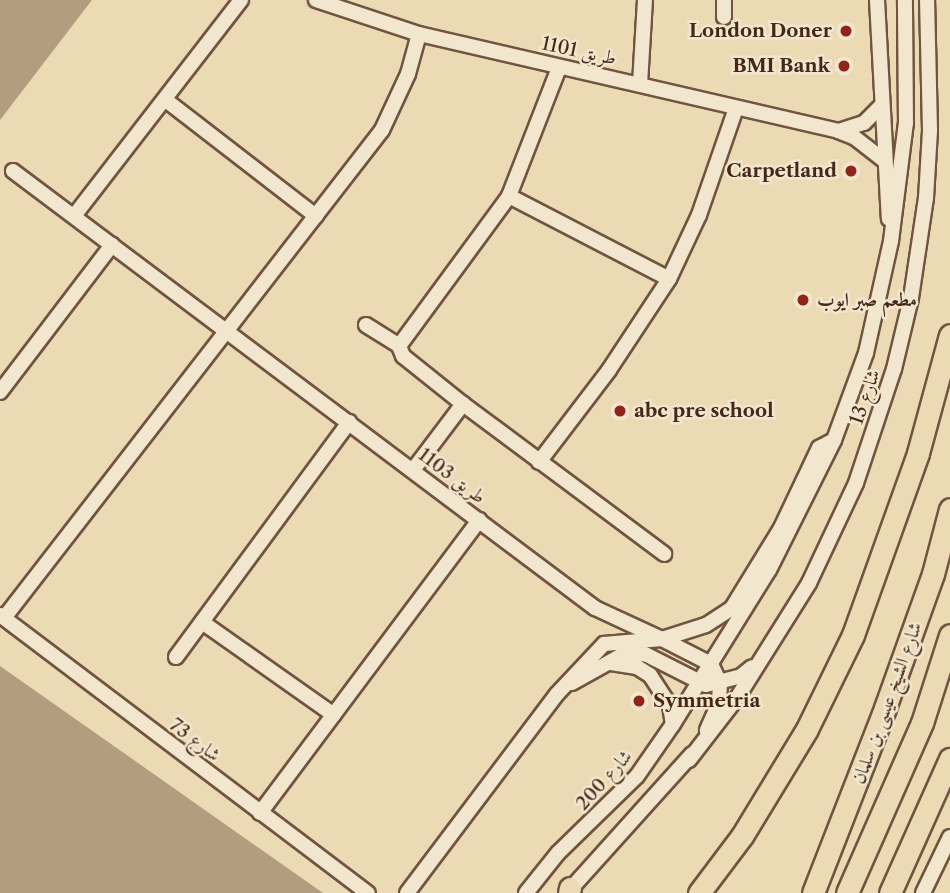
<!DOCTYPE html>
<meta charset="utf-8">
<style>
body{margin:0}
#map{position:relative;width:950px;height:893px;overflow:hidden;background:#ebdab4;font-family:"Libre Caslon Text",Amiri,serif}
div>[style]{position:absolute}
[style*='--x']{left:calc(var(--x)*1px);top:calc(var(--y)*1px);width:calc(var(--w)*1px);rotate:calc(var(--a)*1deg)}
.water>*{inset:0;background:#b39d7f}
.roads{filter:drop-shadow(2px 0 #70543f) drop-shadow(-2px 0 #70543f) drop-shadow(0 2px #70543f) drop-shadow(0 -2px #70543f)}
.minor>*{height:14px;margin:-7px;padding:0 7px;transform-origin:7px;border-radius:7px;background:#f2e7ce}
.highway>*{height:21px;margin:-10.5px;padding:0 10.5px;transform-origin:10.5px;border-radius:10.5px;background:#ebdab4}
.dots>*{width:19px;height:19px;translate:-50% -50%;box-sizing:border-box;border:4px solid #f2e7ce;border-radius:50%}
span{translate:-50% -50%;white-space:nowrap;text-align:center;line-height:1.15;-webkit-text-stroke:5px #f2e7ce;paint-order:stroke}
.poi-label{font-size:19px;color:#472718;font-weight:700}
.right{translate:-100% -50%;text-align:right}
.left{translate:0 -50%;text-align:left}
.street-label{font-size:19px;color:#472718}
</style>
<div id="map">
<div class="water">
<div style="clip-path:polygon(0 0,92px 0,0 120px)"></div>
<div style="clip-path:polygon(0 666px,323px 893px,0 893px)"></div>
</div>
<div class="roads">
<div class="minor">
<div style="--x:316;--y:0;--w:108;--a:18.3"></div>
<div style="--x:419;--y:34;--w:430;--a:13"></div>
<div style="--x:838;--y:131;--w:17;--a:21"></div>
<div style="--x:854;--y:137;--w:37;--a:38"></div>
<div style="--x:724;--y:0;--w:17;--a:90"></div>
<div style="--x:877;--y:0;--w:219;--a:86.9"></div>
<div style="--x:640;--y:84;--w:84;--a:-86.6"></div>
<div style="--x:167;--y:101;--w:188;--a:37.7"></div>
<div style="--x:839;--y:131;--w:26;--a:-18"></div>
<div style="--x:864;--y:123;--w:25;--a:-45"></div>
<div style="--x:13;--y:171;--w:728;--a:36.9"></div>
<div style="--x:595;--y:608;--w:74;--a:24.8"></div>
<div style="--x:509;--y:196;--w:180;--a:27.4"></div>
<div style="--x:74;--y:216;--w:273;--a:-52.3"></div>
<div style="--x:366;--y:325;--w:39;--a:32"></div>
<div style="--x:399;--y:346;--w:11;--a:68"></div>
<div style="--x:403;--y:356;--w:77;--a:38.7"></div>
<div style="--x:463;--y:404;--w:251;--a:36.7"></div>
<div style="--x:399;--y:346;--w:186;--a:-53.7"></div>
<div style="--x:509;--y:196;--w:137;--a:-68.7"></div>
<div style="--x:0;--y:392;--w:185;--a:-52.7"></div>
<div style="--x:539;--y:462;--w:116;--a:-52.7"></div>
<div style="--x:609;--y:370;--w:109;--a:-56.6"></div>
<div style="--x:669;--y:279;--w:71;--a:-64.9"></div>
<div style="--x:699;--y:215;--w:113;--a:-70.9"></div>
<div style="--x:413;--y:470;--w:83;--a:-52.9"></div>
<div style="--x:0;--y:615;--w:461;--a:37.1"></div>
<div style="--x:4;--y:618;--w:617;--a:-52.24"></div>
<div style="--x:382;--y:130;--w:62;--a:-65.1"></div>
<div style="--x:408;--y:74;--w:41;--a:-74.6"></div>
<div style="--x:202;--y:622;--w:161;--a:35.2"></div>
<div style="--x:662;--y:639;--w:46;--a:-17.7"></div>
<div style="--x:706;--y:625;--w:31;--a:-33"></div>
<div style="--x:732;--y:608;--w:94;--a:-58.5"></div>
<div style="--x:781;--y:528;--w:89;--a:-64.6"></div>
<div style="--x:819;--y:448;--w:17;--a:-28"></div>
<div style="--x:176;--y:657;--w:292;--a:-53.6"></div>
<div style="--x:611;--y:663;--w:26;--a:9"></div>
<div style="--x:637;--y:667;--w:15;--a:32"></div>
<div style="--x:650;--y:675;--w:37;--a:57"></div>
<div style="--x:670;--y:706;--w:18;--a:81"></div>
<div style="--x:572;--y:683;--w:57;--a:-29.2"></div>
<div style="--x:622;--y:655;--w:23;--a:-2"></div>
<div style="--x:645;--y:654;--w:68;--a:26.9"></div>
<div style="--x:706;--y:685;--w:36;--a:-14"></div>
<div style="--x:741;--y:676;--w:14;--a:-39"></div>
<div style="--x:689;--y:760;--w:78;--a:-52.3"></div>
<div style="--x:737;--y:698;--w:136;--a:-57.9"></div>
<div style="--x:809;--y:583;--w:110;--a:-64.8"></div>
<div style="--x:856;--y:483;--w:120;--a:-71.6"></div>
<div style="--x:894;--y:369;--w:73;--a:-76.5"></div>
<div style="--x:911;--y:298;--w:101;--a:-81.5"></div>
<div style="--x:926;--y:198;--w:68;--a:-86.6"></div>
<div style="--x:930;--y:130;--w:130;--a:-91.3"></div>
<div style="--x:260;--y:813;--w:366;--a:-53.2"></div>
<div style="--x:407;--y:893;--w:249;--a:-53"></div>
<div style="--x:557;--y:694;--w:69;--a:-46.8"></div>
<div style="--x:604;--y:644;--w:58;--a:-4.9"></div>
<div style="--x:662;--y:639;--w:55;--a:27"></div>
<div style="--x:711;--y:664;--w:21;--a:65"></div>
<div style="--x:720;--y:683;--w:20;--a:93"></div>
<div style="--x:719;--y:703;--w:30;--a:114"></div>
<div style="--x:526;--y:893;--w:51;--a:-51.3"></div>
<div style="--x:558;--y:853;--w:110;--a:-44.3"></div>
<div style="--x:637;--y:776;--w:63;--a:-55.3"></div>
<div style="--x:673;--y:724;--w:181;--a:-58.1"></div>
<div style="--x:769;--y:570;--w:145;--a:-63.4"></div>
<div style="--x:834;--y:440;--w:93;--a:-69.8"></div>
<div style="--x:866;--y:353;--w:115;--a:-77.4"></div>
<div style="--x:891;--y:241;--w:119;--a:-82.8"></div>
<div style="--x:906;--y:123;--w:123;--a:-90.5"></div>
<div style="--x:567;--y:893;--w:187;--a:-48"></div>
<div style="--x:923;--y:893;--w:62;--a:-64.3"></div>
</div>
<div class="highway">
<div style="--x:569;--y:893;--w:5;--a:-79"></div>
<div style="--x:699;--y:893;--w:71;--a:-53"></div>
<div style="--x:742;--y:836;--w:125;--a:-58.7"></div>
<div style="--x:807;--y:729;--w:105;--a:-63.9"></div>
<div style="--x:853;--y:635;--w:193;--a:-70.3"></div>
<div style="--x:918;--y:453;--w:122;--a:-74.8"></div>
<div style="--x:813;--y:893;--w:199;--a:-68.7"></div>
<div style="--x:885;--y:708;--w:142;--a:-70.3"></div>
<div style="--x:933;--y:574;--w:67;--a:-75.3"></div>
<div style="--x:847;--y:893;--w:186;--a:-66.2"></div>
<div style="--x:922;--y:723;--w:92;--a:-72.3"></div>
<div style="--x:890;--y:893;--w:147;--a:-65.9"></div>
</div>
</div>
<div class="dots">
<div style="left:846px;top:31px;background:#8f2418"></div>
<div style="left:844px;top:66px;background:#8f2418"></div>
<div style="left:851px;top:171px;background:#8f2418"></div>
<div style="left:803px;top:300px;background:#8f2418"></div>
<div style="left:620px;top:411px;background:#8f2418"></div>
<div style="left:639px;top:701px;background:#8f2418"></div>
</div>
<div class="poi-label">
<span class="right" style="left:832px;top:31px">London Doner</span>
<span class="right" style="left:830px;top:66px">BMI Bank</span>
<span class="right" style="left:837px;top:171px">Carpetland</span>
<span class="left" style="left:817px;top:300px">مطعم صبر ايوب</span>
<span class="left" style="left:634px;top:411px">abc pre school</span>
<span class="left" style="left:653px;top:701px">Symmetria</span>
</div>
<div class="street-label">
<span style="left:579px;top:51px;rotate:12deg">طريق 1101</span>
<span style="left:865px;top:397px;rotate:-71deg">شارع 13</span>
<span style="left:452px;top:476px;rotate:37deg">طريق 1103</span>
<span style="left:887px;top:703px;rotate:-70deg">شارع الشيخ عيسى بن سلمان</span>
<span style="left:195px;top:740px;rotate:37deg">شارع 73</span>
<span style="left:604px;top:780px;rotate:-48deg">شارع 200</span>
</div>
</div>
